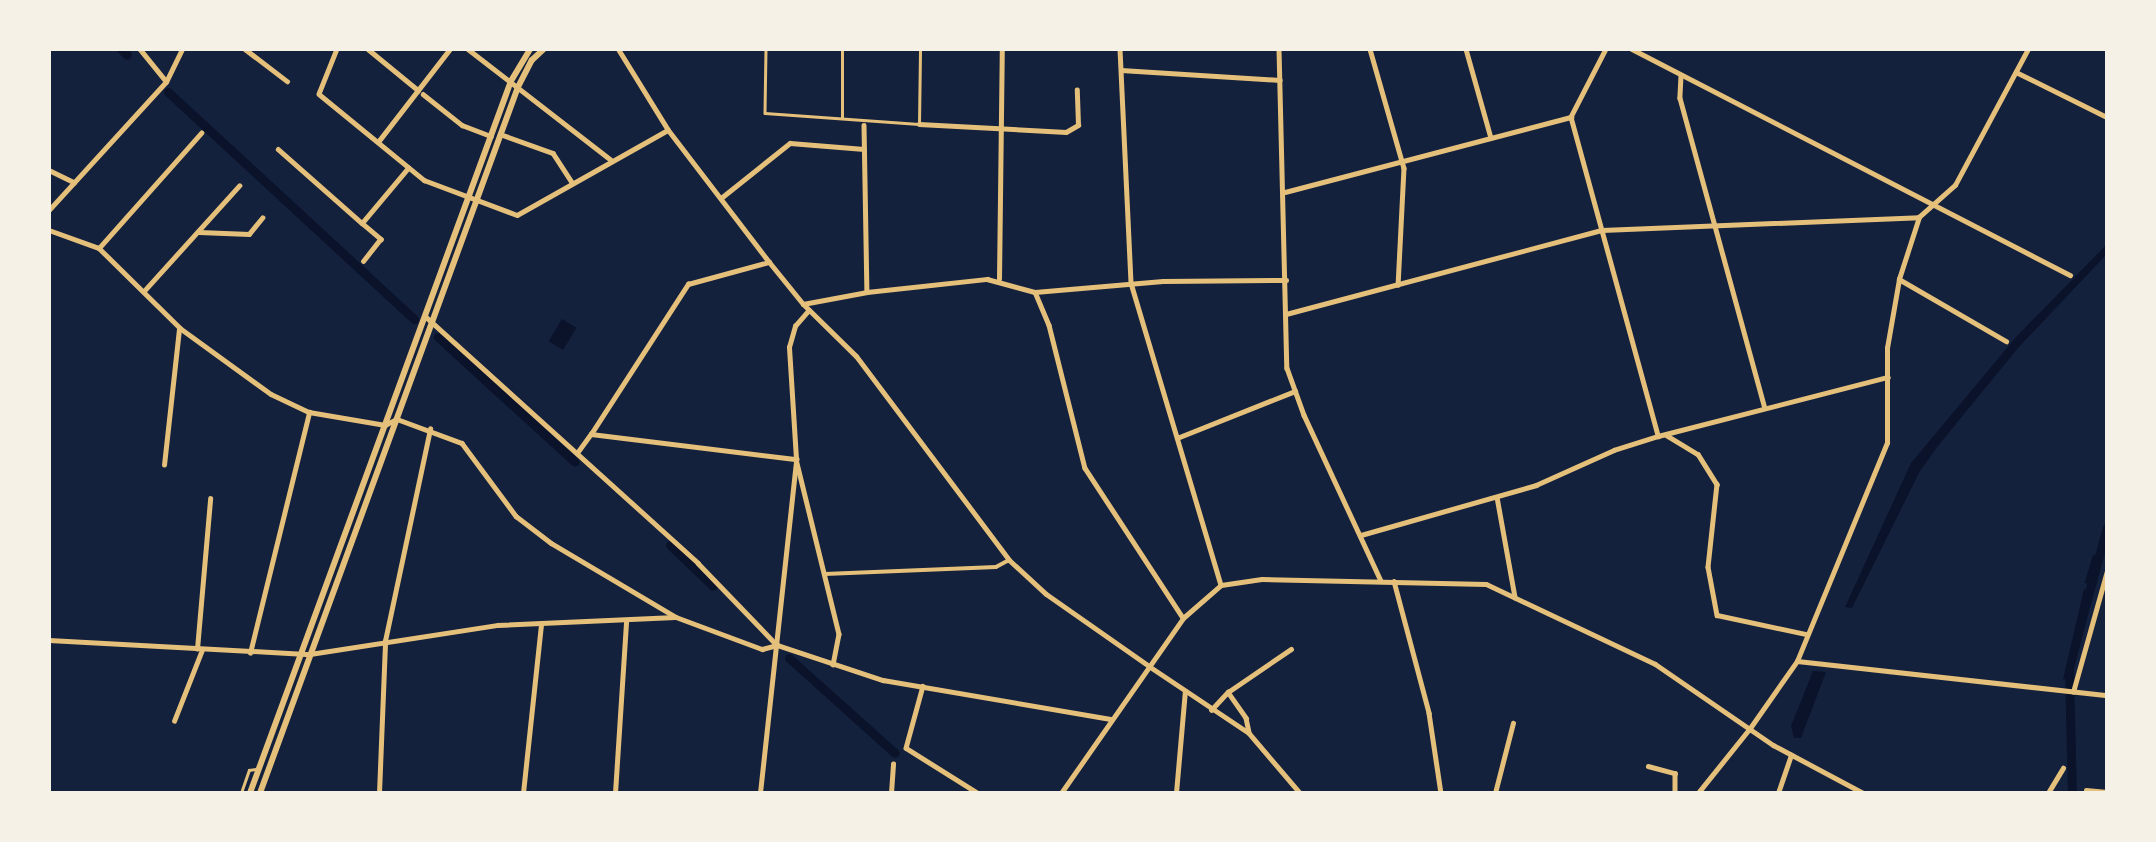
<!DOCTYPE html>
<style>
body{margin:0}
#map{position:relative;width:2156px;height:842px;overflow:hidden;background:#14213d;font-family:"Crimson Pro",serif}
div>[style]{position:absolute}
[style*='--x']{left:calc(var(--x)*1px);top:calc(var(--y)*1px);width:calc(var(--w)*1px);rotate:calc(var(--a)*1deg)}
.water>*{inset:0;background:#0b132b;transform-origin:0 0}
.canal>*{height:9px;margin:-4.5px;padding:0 4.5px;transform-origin:4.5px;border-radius:4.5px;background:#0b132b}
.service>*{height:2.5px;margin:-1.25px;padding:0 1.25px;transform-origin:1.25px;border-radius:1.25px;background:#e5c07b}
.pedestrian>*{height:3.5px;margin:-1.75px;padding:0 1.75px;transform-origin:1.75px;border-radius:1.75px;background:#e5c07b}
.minor>*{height:4.5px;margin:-2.25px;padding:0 2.25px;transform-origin:2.25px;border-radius:2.25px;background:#e5c07b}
.tertiary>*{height:5px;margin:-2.5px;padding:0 2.5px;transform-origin:2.5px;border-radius:2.5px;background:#e5c07b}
.secondary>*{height:6px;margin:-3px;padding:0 3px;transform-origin:3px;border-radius:3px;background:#e5c07b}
span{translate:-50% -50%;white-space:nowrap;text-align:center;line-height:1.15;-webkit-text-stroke:5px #f6f1e7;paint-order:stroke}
.frame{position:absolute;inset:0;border:51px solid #f6f1e7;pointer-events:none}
</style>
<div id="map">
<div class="water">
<div style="clip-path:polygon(2107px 244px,2107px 254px,2018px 348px,1938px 446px,1920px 471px,1852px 608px,1845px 607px,1911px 463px,2016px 337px)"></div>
<div style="left:562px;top:319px;width:17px;height:26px;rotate:31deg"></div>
<div style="left:2093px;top:555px;width:10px;height:29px;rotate:17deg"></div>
<div style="clip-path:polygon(2084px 589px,2094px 592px,2071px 680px,2063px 679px)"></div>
<div style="clip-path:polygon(1813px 671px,1826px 672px,1801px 738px,1794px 738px,1791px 726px)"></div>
</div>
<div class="canal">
<div style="--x:121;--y:49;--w:8;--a:45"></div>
<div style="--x:168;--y:92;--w:335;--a:42.7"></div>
<div style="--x:438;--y:337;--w:185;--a:42.4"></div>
<div style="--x:670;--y:545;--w:59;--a:43.6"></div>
<div style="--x:2086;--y:603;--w:79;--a:-74.6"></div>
<div style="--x:789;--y:658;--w:142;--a:41.9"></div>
<div style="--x:2069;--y:671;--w:122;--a:88.6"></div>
</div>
<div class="service">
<div style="--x:766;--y:49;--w:64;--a:90.9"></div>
<div style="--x:765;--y:113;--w:154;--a:4.1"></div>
<div style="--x:919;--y:124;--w:75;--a:-89.2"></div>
<div style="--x:842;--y:118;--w:69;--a:-90"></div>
<div style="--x:241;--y:793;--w:24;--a:-71"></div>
<div style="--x:249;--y:770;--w:7;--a:-8"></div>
</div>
<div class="pedestrian">
<div style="--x:825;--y:574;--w:171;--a:-2.3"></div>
<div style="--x:996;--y:567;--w:15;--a:-28"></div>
</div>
<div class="minor">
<div style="--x:140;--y:49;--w:41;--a:50.9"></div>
<div style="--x:245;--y:49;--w:53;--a:37.3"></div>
<div style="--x:337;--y:49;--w:48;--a:111.8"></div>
<div style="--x:319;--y:94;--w:136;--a:39.3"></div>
<div style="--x:424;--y:180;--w:99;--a:20.6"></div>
<div style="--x:517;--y:215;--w:173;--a:-29.4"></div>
<div style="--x:368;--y:49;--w:65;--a:39.4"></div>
<div style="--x:468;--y:49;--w:180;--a:37.8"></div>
<div style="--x:1120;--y:49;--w:234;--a:87.3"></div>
<div style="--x:1131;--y:283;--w:315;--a:73.4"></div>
<div style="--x:1279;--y:49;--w:319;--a:88.6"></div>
<div style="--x:1287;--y:368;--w:50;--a:70.1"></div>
<div style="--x:1304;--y:415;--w:183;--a:65.1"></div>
<div style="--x:1370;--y:49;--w:124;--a:74.1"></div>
<div style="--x:1404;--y:168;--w:117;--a:92.9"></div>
<div style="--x:1466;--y:49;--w:92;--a:74.3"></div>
<div style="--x:1606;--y:49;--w:76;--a:117.2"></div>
<div style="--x:1571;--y:117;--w:331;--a:74.7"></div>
<div style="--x:1632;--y:49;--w:493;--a:27.3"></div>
<div style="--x:1121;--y:70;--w:159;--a:3.6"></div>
<div style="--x:2016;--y:72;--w:102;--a:26.3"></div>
<div style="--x:1681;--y:76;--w:22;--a:93"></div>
<div style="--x:1680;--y:98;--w:321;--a:74.7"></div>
<div style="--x:423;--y:94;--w:50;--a:38.5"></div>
<div style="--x:462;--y:125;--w:31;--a:21"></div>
<div style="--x:919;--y:124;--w:147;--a:3.1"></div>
<div style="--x:1066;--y:132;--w:14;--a:-30"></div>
<div style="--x:1078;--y:125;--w:35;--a:-92"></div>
<div style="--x:864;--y:125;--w:167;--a:89"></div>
<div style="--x:500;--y:134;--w:56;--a:19.7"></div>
<div style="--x:553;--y:153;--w:35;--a:57"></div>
<div style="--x:378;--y:142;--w:118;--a:-52.3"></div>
<div style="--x:278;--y:149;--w:112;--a:41.4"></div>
<div style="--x:362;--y:223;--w:72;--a:-50.1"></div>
<div style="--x:49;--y:170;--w:28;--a:26"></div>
<div style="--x:1285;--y:192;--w:296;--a:-14.7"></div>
<div style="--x:721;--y:198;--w:88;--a:-38.6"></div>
<div style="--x:790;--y:143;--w:74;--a:4.6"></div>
<div style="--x:49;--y:210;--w:173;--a:-47.6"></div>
<div style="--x:166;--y:82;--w:37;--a:-64"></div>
<div style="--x:362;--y:223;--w:25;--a:40"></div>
<div style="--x:381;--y:239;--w:28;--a:128"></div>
<div style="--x:49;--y:230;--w:53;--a:19.8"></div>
<div style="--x:99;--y:248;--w:114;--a:44.6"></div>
<div style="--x:180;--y:328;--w:112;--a:36"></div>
<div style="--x:271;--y:394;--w:42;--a:25.3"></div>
<div style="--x:309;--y:412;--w:77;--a:9.7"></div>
<div style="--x:385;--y:425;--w:13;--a:-27"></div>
<div style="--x:397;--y:419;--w:69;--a:20.3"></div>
<div style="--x:462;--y:443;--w:91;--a:53.5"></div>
<div style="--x:516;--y:516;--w:44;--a:37.6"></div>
<div style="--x:551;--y:543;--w:145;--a:30.6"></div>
<div style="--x:676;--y:617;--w:92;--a:20.4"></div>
<div style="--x:762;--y:649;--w:16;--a:-15"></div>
<div style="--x:199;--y:232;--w:50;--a:2.3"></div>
<div style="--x:249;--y:234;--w:21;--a:-51"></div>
<div style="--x:99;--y:248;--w:154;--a:-48.4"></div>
<div style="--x:999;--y:279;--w:230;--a:-89.3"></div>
<div style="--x:1899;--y:279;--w:124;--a:30.1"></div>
<div style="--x:144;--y:291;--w:142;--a:-47.9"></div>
<div style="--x:1035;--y:292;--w:36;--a:67"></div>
<div style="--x:1049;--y:325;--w:147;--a:75.9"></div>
<div style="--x:1085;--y:468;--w:179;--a:56.8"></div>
<div style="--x:803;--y:304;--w:65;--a:-10.6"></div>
<div style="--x:867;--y:292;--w:121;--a:-6.2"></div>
<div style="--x:987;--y:279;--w:50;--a:15.2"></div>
<div style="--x:1035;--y:292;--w:128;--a:-4.9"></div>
<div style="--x:1163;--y:281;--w:123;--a:-0.5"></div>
<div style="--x:1286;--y:314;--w:327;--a:-14.9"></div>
<div style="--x:1602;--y:230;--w:317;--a:-2.3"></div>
<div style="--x:425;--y:316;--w:368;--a:42.1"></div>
<div style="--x:698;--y:563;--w:114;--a:46.1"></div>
<div style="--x:777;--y:645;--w:112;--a:18.3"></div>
<div style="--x:883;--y:680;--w:232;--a:9.7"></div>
<div style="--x:591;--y:434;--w:179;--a:-57.1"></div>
<div style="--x:688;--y:284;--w:84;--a:-15.2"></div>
<div style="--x:1666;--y:435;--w:37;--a:31"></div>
<div style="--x:1698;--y:454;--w:36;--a:58"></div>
<div style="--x:1717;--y:484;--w:83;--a:96.2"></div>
<div style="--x:1708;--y:567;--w:49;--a:79.4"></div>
<div style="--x:1717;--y:615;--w:91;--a:12.1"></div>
<div style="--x:1177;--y:438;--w:127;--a:-21.7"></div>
<div style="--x:577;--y:453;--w:24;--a:-54"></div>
<div style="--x:591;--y:434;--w:207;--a:7"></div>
<div style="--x:796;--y:459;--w:180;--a:76.2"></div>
<div style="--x:839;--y:634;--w:31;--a:101"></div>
<div style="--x:164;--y:465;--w:137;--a:-83.7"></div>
<div style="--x:1497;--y:497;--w:102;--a:79.8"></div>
<div style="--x:1361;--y:535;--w:182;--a:-15.9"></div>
<div style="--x:1536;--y:485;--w:85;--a:-24.2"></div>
<div style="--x:1614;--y:450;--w:46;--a:-17.7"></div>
<div style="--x:1658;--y:436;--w:237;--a:-14.4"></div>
<div style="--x:1394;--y:581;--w:137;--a:75.1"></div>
<div style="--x:1429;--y:713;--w:81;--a:81.5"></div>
<div style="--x:49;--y:640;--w:261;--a:3.1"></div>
<div style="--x:310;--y:654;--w:190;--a:-8.8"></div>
<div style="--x:498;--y:625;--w:177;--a:-2.6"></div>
<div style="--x:197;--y:649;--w:151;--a:-85"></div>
<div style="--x:250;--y:653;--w:248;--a:-76.2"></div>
<div style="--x:1797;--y:661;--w:236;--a:-67.6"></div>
<div style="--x:1887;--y:443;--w:95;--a:-90"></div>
<div style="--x:1887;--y:348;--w:70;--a:-80.1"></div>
<div style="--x:1899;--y:279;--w:65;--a:-72.1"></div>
<div style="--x:1919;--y:217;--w:48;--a:-41.6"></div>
<div style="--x:1955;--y:185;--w:154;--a:-61.8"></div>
<div style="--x:1149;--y:666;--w:120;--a:33.8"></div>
<div style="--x:1249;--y:733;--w:79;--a:49.6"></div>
<div style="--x:923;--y:686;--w:64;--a:105.3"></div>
<div style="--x:906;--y:748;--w:85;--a:32"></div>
<div style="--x:1228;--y:692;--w:32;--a:55"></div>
<div style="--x:1246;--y:718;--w:14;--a:78"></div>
<div style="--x:2073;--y:692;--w:126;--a:-74.3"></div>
<div style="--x:1211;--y:710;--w:25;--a:-47"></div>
<div style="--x:1228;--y:692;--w:76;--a:-34.3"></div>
<div style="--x:174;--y:721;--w:76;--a:-68.5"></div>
<div style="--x:1648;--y:766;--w:28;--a:15"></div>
<div style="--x:1675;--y:773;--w:20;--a:90"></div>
<div style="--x:2086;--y:790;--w:21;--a:5"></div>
<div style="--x:379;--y:793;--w:152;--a:-87.7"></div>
<div style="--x:385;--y:641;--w:217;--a:-78"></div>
<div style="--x:523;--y:793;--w:170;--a:-83.9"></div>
<div style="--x:615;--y:793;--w:171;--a:-86.3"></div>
<div style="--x:760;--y:793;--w:336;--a:-83.8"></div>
<div style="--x:796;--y:459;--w:112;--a:-93.6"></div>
<div style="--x:789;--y:347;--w:22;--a:-74"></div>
<div style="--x:795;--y:326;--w:21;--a:-49"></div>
<div style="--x:891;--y:793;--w:29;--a:-86"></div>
<div style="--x:1176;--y:793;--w:102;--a:-85"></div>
<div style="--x:1495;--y:793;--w:72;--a:-75.6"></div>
<div style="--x:1698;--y:793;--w:83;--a:-51.3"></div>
<div style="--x:1778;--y:793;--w:40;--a:-71.1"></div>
<div style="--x:2048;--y:793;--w:29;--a:-59"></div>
</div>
<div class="tertiary">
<div style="--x:618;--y:49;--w:95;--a:58.3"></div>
<div style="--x:668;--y:130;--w:166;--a:52.6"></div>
<div style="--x:769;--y:262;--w:54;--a:51"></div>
<div style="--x:803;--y:304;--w:74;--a:44.5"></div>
<div style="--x:856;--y:356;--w:255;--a:53.1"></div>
<div style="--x:1009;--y:560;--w:50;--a:42.6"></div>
<div style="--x:1046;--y:594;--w:126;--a:35"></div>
<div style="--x:1750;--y:728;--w:82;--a:-55"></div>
<div style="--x:1797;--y:661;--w:312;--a:6.3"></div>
<div style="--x:1061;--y:793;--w:213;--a:-55.1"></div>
<div style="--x:1183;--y:618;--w:50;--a:-41"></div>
<div style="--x:1221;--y:585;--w:41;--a:-8.3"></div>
<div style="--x:1262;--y:579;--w:224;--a:1.3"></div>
<div style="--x:1486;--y:584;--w:187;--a:25.3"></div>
<div style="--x:1655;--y:664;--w:143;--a:34.5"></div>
<div style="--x:1773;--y:745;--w:102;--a:28.1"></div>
</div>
<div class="secondary">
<div style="--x:250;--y:793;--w:758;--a:-69.87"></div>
<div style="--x:511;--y:81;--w:37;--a:-59"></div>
<div style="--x:260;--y:793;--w:752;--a:-69.93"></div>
<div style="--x:518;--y:87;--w:30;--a:-63"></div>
<div style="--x:532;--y:60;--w:16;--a:-43"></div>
</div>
<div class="frame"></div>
</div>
